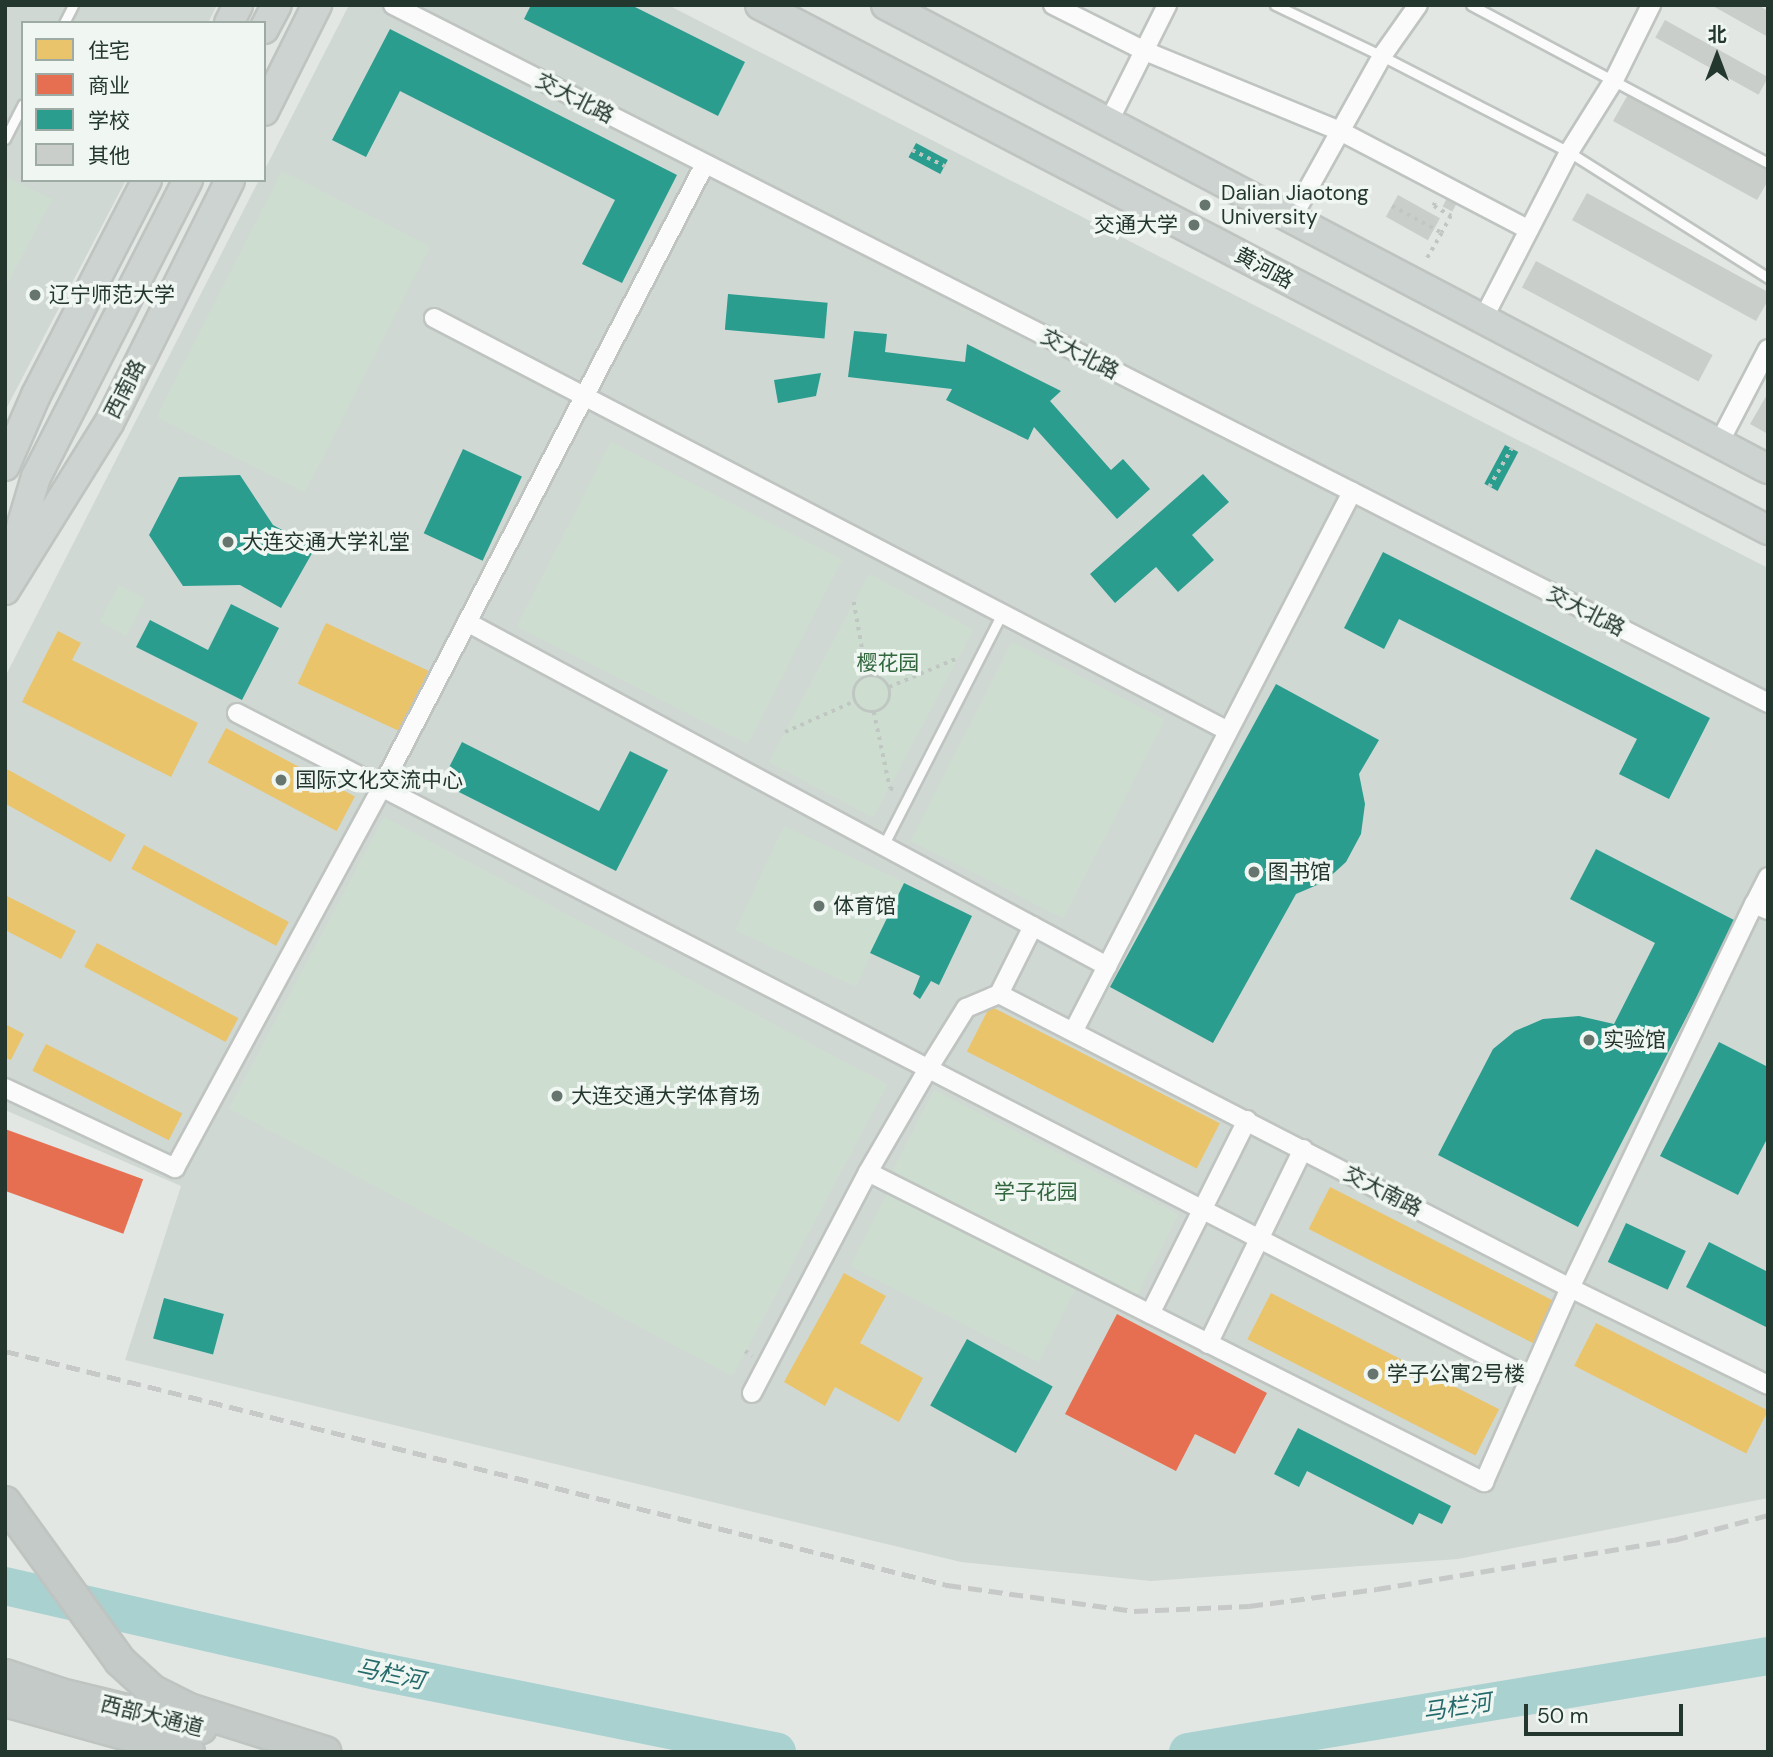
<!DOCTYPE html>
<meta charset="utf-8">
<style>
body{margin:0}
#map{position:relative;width:1773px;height:1757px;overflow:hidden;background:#e2e7e4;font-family:"DM Sans","Noto Sans SC",sans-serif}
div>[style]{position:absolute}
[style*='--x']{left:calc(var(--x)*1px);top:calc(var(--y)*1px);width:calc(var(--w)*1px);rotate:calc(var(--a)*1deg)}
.built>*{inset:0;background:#d0d8d3}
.green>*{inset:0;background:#cdded0;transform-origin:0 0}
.homes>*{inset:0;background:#e9c46a;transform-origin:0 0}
.shops>*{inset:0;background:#e76f51;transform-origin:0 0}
.schools>*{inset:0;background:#2a9d8f;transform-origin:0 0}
.river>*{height:38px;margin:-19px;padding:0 19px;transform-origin:19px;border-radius:19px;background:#a8d1d0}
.building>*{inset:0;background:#c9cecb;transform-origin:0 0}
.path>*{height:3.5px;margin-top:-1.75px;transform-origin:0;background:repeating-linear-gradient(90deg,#c0c7c3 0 3.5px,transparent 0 8.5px)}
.path>.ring{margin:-1.75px;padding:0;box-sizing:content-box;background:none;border:3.5px solid #c0c7c3;border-radius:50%}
.roads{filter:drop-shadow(2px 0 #bfc4c1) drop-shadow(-2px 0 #bfc4c1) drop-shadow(0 2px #bfc4c1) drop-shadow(0 -2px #bfc4c1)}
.service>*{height:9px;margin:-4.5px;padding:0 4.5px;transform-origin:4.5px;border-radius:4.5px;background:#fbfbfb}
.minor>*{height:18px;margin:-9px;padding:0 9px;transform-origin:9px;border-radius:9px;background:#fbfbfb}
.primary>*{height:28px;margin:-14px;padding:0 14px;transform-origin:14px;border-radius:14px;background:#cdd3d0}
.trunk>*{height:30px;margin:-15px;padding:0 15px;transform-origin:15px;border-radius:15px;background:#c4cac7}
.rail>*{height:5px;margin-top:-2.5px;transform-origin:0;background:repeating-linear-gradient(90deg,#c6c9c8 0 14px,transparent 0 21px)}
.dots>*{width:19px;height:19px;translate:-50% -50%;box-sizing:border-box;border:4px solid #f0f6f2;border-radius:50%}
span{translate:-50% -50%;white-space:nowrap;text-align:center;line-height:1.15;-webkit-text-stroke:7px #f0f6f2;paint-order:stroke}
.street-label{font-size:21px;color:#23372e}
.poi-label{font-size:21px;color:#23372e}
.left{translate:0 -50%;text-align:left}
.right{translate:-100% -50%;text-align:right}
.park-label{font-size:21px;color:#33683f}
.water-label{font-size:23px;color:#256a6b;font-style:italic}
.frame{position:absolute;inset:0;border:7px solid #23372e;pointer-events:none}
.legend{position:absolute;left:21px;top:21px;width:245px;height:161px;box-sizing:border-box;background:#f0f6f2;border:2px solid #9eaaa4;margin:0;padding:9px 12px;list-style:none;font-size:21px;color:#23372e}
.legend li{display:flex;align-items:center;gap:14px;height:35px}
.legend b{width:35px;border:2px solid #9eaaa4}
.north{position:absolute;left:1682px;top:21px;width:70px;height:70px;-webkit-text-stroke:5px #f0f6f2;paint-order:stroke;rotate:0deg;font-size:19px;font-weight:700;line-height:28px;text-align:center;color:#23372e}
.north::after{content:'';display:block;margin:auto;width:24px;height:32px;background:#23372e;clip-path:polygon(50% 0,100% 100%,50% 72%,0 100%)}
.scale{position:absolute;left:1524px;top:1704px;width:159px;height:32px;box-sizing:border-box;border:4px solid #23372e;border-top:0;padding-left:9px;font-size:21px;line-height:24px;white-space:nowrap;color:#23372e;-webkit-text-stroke:5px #f0f6f2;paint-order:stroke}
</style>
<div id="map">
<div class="built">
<div style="clip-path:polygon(5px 5px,217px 5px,208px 23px,23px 23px,23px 180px,126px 180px,5px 411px)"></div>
<div style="clip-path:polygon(349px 5px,668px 5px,1768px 568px,1768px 1498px,1458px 1559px,1151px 1581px,961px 1562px,125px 1360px,181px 1186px,5px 1110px,5px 677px,259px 180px,264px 180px,264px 171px)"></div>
</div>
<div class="green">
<div style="left:282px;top:171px;width:166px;height:276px;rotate:27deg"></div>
<div style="clip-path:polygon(5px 177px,52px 199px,5px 288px)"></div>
<div style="left:611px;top:442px;width:259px;height:207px;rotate:27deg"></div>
<div style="left:869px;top:574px;width:118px;height:213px;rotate:28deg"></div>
<div style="left:119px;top:585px;width:30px;height:41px;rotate:28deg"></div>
<div style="left:1012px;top:642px;width:171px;height:223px;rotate:27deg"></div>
<div style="left:384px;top:817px;width:570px;height:330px;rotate:28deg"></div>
<div style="left:784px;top:826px;width:133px;height:115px;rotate:25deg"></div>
<div style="left:934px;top:1090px;width:274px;height:91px;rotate:27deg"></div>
<div style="left:887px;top:1194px;width:211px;height:81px;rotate:27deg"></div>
</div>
<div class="homes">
<div style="left:326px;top:623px;width:113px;height:67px;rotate:25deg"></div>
<div style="clip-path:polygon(58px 631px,81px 643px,72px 660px,198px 723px,171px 777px,22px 702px)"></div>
<div style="left:226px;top:728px;width:146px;height:39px;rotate:28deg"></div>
<div style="left:5px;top:768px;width:138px;height:31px;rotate:29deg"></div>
<div style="left:144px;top:845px;width:164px;height:27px;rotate:28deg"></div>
<div style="clip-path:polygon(5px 895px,76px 931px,61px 959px,5px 930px)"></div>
<div style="left:97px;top:943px;width:160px;height:27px;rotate:28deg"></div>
<div style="left:990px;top:1006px;width:258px;height:51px;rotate:27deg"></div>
<div style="clip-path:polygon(5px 1024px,24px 1034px,11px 1060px,5px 1058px)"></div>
<div style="left:46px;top:1044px;width:153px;height:30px;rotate:27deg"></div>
<div style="left:1330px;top:1187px;width:253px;height:47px;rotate:27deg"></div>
<div style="clip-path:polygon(844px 1273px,886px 1296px,860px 1343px,923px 1378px,899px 1422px,835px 1387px,825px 1406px,784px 1382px)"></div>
<div style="left:1271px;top:1293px;width:256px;height:52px;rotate:27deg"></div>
<div style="left:1596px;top:1323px;width:193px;height:48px;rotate:27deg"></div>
</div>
<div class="shops">
<div style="left:5px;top:1129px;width:147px;height:58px;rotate:20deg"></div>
<div style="clip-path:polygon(1117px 1314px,1267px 1393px,1235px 1454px,1195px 1434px,1176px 1471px,1065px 1414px)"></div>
</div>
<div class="schools">
<div style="clip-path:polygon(531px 5px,631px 5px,745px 62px,718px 116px,524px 19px)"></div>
<div style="clip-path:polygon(390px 29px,677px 175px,622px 283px,582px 264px,615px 200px,400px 91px,366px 157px,332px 140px)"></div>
<div style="left:916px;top:143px;width:36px;height:16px;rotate:28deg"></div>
<div style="left:728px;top:294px;width:100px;height:36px;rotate:5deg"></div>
<div style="clip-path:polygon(854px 331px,887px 334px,885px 352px,965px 362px,967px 344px,1061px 391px,1050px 401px,1111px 470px,1123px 459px,1150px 489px,1117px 519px,1034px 427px,1028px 440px,946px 400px,952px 389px,848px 377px)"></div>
<div style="clip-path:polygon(821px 373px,816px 396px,778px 403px,774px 380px)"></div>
<div style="left:1505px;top:445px;width:15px;height:44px;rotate:28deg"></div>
<div style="left:463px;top:449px;width:65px;height:93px;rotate:25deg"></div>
<div style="clip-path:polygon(1203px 474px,1229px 502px,1192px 535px,1214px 560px,1178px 592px,1156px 567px,1115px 603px,1090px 574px)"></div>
<div style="clip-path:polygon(240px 475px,273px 525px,315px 548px,281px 608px,240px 585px,183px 586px,149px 535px,179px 477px)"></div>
<div style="clip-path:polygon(1383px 552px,1710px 718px,1669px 799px,1619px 774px,1637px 739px,1399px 619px,1384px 649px,1344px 628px)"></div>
<div style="clip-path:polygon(231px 604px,279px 628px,242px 700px,136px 647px,150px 620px,208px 650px)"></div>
<div style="clip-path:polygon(1276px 684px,1379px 740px,1359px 774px,1365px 804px,1361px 834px,1346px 862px,1324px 882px,1296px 894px,1213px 1043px,1110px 987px)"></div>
<div style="clip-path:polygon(462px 742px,599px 811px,630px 751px,668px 770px,616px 871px,441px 783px)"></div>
<div style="clip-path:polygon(1596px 849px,1736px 921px,1578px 1227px,1438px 1155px,1493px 1049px,1515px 1031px,1543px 1019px,1579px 1016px,1614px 1024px,1655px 943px,1570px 899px)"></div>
<div style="clip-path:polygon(904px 883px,972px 916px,939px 985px,931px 981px,920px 999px,913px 994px,920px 976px,870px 953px)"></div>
<div style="clip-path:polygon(1719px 1042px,1768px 1067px,1768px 1137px,1738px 1195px,1660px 1156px)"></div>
<div style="left:1626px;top:1223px;width:66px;height:43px;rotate:25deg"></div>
<div style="clip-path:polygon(1709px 1242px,1768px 1272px,1768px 1328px,1686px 1287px)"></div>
<div style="left:164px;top:1298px;width:62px;height:42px;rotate:15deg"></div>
<div style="left:967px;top:1339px;width:98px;height:76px;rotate:29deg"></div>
<div style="clip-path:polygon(1298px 1428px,1451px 1506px,1442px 1524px,1419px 1513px,1413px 1525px,1307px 1471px,1299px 1487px,1274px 1474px)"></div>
</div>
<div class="river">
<div style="--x:5;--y:1586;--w:382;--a:12.9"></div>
<div style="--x:377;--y:1671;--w:408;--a:11.4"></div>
<div style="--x:1188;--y:1752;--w:588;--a:-9.4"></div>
</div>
<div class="building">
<div style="clip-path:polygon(1711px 5px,1758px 5px,1768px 11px,1768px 37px)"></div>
<div style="left:1665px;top:20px;width:118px;height:20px;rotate:29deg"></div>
<div style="clip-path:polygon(1630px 91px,1768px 167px,1768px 181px,1757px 200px,1613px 121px)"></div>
<div style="clip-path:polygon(1587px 193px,1768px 292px,1768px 300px,1756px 321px,1572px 220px)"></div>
<div style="left:1449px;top:194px;width:11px;height:14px;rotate:27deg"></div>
<div style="left:1398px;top:195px;width:48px;height:25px;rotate:29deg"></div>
<div style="left:1536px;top:261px;width:200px;height:30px;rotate:28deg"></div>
<div style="clip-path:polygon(1768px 393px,1768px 434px,1750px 424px)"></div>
</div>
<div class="path">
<div style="--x:912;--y:150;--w:37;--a:26"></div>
<div style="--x:1435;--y:203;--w:3;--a:108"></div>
<div style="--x:1434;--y:206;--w:20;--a:30"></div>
<div style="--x:1451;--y:216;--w:19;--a:118"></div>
<div style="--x:1392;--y:206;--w:57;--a:28.4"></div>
<div style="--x:1442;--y:233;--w:32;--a:120"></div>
<div style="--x:1489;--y:487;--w:45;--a:-59.5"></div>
<div style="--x:854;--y:602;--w:75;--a:80"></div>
<div class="ring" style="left:854px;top:676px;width:32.5px;height:32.5px"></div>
<div style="--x:889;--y:687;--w:75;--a:-22.8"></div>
<div style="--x:874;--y:712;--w:78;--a:78.1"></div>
<div style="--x:890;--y:788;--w:8;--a:23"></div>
<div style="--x:785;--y:732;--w:77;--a:-23.9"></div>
<div style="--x:745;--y:1351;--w:9;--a:32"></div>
</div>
<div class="roads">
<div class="service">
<div style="--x:1275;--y:5;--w:119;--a:25.5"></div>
<div style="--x:1382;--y:56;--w:210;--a:27.2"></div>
<div style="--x:1569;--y:152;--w:236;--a:32.3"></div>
<div style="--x:1471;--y:5;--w:336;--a:28"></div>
<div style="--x:64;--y:23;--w:20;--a:-63"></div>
<div style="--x:5;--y:139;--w:39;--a:-63"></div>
<div style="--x:883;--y:846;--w:262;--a:-62.9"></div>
</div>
<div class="minor">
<div style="--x:393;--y:5;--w:1542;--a:26.91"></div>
<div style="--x:1053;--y:5;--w:103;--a:26.6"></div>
<div style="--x:1145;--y:51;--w:211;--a:22.3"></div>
<div style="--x:1340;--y:131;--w:213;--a:27.6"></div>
<div style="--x:1109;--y:121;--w:130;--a:-63.4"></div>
<div style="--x:1293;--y:216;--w:183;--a:-60.9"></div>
<div style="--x:1382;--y:56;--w:62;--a:-54.8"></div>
<div style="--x:1484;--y:317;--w:186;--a:-62.7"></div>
<div style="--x:1569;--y:152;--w:85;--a:-58"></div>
<div style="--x:1614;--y:80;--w:84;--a:-63.7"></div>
<div style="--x:434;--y:318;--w:895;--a:27.48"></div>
<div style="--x:1719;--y:443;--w:106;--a:-62.5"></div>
<div style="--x:467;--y:622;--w:727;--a:28.26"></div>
<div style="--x:237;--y:713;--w:1454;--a:27.22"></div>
<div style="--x:1768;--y:877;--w:30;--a:117"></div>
<div style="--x:1754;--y:904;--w:15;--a:23"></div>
<div style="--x:999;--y:994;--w:642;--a:27.24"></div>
<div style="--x:1570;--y:1288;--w:220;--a:26.1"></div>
<div style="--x:1074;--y:1030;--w:606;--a:-62.67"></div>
<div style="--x:5;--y:1088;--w:188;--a:25.2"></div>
<div style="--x:175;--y:1168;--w:432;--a:-61.5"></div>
<div style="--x:381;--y:788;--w:703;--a:-62.56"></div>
<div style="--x:868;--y:1172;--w:690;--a:26.71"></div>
<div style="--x:1484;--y:1482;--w:212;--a:-66.1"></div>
<div style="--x:1570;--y:1288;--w:426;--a:-64.4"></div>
<div style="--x:1150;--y:1314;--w:217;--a:-63.4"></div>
<div style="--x:1208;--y:1344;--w:217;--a:-64"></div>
<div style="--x:752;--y:1393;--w:250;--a:-62.3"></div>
<div style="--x:868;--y:1172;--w:119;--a:-59.8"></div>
<div style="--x:928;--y:1069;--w:72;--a:-58.1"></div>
<div style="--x:966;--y:1008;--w:36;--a:-23"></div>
<div style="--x:999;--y:994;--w:76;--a:-63.4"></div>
</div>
<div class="primary">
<div style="--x:760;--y:5;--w:1137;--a:27.51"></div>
<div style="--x:886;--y:5;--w:997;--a:27.75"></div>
<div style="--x:229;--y:23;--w:20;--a:-63"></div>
<div style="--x:264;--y:29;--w:27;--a:-62"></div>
<div style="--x:264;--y:111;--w:119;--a:-63.4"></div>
<div style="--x:5;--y:466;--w:77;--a:-66.4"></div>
<div style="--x:36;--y:395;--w:242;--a:-62.7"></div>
<div style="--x:10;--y:564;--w:91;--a:-73.4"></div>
<div style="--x:36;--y:477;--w:334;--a:-62.9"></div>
<div style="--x:5;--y:590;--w:197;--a:-58.1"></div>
<div style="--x:109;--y:423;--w:271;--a:-63.5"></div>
</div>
<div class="trunk">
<div style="--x:5;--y:1502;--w:196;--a:54.1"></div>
<div style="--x:120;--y:1661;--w:45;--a:42.3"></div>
<div style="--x:153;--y:1691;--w:40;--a:26.6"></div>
<div style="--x:189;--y:1709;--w:143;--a:17.5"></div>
<div style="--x:5;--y:1675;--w:59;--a:18.7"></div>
<div style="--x:61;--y:1694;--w:144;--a:13.7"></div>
<div style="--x:5;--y:1701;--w:191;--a:15.5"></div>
</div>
</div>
<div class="rail">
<div style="--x:5;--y:1351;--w:971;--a:13.95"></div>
<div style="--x:947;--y:1585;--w:189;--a:7.9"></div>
<div style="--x:1134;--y:1611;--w:115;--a:-2.5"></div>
<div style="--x:1249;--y:1606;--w:129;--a:-7.6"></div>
<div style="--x:1377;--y:1589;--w:301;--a:-9.4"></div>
<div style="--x:1674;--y:1540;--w:97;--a:-14.9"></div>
</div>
<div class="dots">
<div style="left:1205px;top:205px;background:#66756e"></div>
<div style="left:1194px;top:225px;background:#66756e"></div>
<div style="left:35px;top:295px;background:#66756e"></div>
<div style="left:228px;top:542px;background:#66756e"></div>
<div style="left:281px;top:780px;background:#66756e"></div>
<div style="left:1254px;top:872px;background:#66756e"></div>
<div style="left:819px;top:906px;background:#66756e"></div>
<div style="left:1589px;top:1040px;background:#66756e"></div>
<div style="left:557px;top:1096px;background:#66756e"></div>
<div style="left:1373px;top:1374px;background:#66756e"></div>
</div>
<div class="street-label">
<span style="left:575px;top:98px;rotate:27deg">交大北路</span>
<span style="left:1264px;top:268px;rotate:28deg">黄河路</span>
<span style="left:1080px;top:354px;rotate:27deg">交大北路</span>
<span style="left:125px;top:389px;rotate:-63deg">西南路</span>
<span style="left:1586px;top:611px;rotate:27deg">交大北路</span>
<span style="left:1383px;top:1191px;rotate:27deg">交大南路</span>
<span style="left:152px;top:1716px;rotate:14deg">西部大通道</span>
</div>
<div class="poi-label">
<span class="left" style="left:1221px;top:205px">Dalian Jiaotong<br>University</span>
<span class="right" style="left:1178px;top:225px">交通大学</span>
<span class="left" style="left:49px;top:295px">辽宁师范大学</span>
<span class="left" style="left:242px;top:542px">大连交通大学礼堂</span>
<span class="left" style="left:295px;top:780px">国际文化交流中心</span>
<span class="left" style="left:1268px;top:872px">图书馆</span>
<span class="left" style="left:833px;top:906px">体育馆</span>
<span class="left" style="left:1603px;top:1040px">实验馆</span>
<span class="left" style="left:571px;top:1096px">大连交通大学体育场</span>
<span class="left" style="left:1387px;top:1374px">学子公寓2号楼</span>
</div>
<div class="park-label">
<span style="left:888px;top:663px">樱花园</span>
<span style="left:1036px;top:1192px">学子花园</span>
</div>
<div class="water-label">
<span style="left:390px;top:1674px;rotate:12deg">马栏河</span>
<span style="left:1457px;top:1707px;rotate:-9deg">马栏河</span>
</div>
<div class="frame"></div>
<ul class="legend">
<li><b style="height:19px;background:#e9c46a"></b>住宅</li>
<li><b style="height:19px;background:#e76f51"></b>商业</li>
<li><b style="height:19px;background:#2a9d8f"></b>学校</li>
<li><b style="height:19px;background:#c9cecb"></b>其他</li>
</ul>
<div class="north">北</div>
<div class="scale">50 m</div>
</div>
